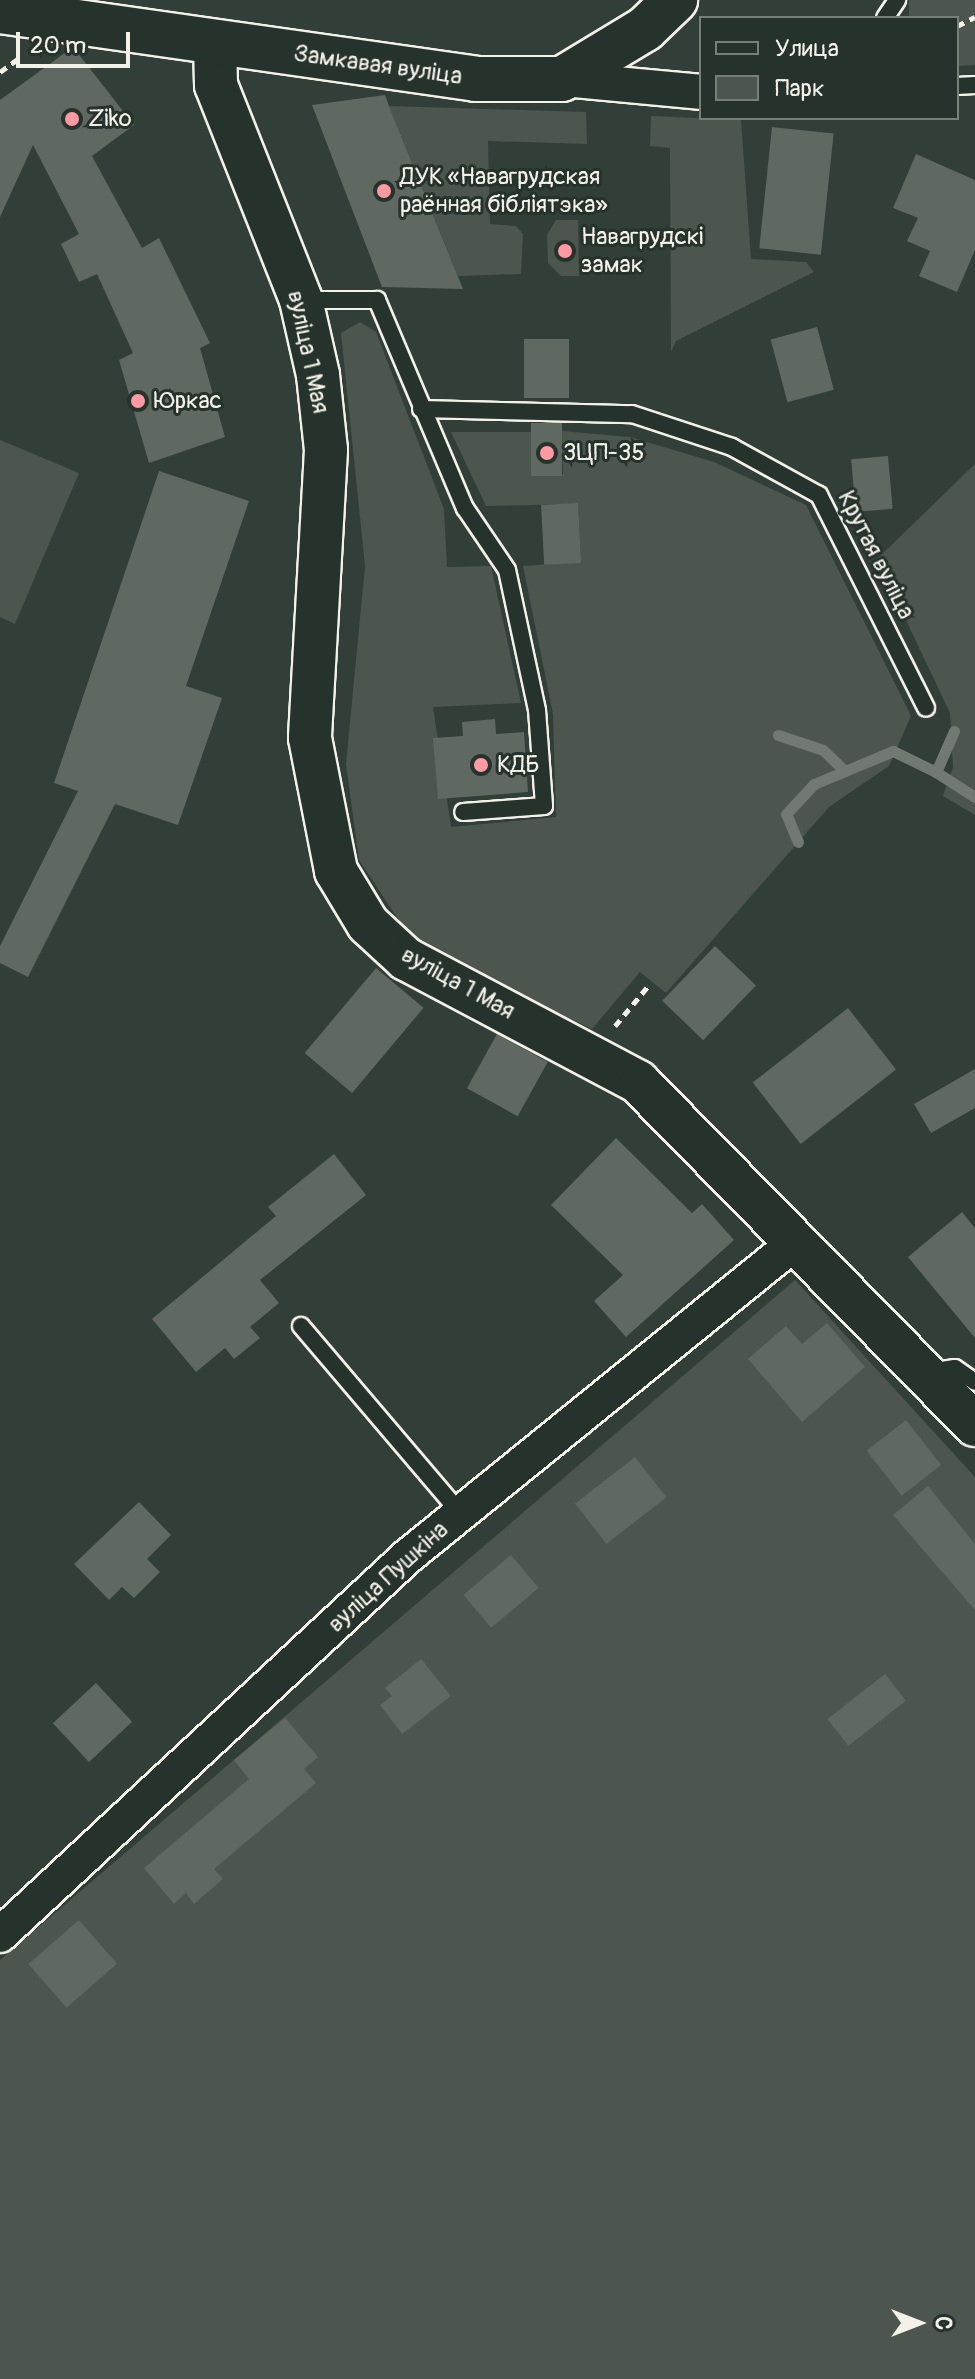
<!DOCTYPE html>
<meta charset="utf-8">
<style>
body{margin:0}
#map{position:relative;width:975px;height:2379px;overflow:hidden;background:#323e38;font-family:Pangolin,sans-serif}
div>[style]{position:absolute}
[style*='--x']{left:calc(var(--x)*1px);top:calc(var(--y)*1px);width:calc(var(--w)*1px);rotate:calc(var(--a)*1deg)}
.green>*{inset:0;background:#4c564f}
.stream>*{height:11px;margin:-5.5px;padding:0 5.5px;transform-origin:5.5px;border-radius:5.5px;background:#727972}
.building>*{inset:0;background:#5f6861;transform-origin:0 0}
.path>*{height:5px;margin-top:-2.5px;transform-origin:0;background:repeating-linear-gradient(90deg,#f4f1e8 0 8px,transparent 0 14px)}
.roads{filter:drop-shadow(2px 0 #f4f1e8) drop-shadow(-2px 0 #f4f1e8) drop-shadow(0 2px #f4f1e8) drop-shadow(0 -2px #f4f1e8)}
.service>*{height:16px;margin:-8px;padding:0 8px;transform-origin:8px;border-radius:8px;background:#26332d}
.minor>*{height:34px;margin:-17px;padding:0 17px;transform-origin:17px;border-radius:17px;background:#26332d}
.tertiary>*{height:42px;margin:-21px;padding:0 21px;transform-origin:21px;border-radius:21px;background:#26332d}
.primary>*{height:44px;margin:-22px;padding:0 22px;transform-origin:22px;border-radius:22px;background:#26332d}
.dots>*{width:22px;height:22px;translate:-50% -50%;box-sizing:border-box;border:4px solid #26332d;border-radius:50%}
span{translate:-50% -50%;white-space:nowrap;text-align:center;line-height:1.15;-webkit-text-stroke:6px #26332d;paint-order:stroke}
.street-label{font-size:24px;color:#f4f1e8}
.poi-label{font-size:24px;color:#f4f1e8}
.left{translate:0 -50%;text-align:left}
.legend{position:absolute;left:699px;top:16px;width:260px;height:104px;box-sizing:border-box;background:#26332d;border:2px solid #787f78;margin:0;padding:10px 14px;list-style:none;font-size:24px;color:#f4f1e8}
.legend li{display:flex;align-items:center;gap:16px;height:40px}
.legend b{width:40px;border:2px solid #787f78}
.north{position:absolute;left:879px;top:2283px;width:80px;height:80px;-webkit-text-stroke:6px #26332d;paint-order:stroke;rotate:90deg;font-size:22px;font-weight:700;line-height:32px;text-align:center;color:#f4f1e8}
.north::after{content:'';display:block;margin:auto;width:28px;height:36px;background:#f4f1e8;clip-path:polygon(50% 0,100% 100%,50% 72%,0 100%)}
.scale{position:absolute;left:16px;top:32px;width:114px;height:36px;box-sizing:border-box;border:4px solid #f4f1e8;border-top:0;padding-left:10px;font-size:24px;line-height:28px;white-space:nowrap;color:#f4f1e8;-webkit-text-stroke:6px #26332d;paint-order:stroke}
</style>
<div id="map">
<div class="green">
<div style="clip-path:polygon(909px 0,975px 0,975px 65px,957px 66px,957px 18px,909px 18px)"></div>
<div style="clip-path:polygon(389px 106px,586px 112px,587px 144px,488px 141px,490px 224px,516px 226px,523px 234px,521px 274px,458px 276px)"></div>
<div style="clip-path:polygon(651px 116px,741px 120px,751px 259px,806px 262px,814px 272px,676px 341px,671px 352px,670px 148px,650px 146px)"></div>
<div style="clip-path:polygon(556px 220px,578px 220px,579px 276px,561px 276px,548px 263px,547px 235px)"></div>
<div style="clip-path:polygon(360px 322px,376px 332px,444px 509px,447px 567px,491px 566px,521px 703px,433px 707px,451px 827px,556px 817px,553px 714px,523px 566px,581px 562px,578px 504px,486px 506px,451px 432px,531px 432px,533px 476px,563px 474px,562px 431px,630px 437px,714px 462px,806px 505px,911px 716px,889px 766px,829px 807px,666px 993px,640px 972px,592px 1029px,415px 945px,359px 860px,346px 764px,365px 566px,341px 333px)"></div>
<div style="clip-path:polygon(0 440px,79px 473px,15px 624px,0 617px)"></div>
<div style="clip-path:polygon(975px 464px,975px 815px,943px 796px,953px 767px,950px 713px,877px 559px)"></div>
<div style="clip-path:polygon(795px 1280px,975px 1477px,975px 2379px,0 2379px,0 1960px)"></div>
</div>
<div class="stream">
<div style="--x:954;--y:731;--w:45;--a:113.7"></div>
<div style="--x:936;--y:772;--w:46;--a:32.7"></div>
<div style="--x:778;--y:735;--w:47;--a:18.4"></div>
<div style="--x:823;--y:750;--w:30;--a:44"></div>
<div style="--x:798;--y:842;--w:30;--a:-113"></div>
<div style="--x:786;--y:814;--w:41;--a:-47"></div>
<div style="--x:814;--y:784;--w:86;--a:-22.7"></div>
<div style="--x:893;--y:751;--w:48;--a:26"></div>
</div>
<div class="building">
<div style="clip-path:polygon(73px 47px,134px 125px,92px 156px,142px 248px,159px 238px,210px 343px,200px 348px,225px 437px,149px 463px,119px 360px,133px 353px,97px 274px,79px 282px,61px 244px,79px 234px,33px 145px,0 217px,0 100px)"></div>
<div style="clip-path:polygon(385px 95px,389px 106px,463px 289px,382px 287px,312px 105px)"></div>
<div style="left:772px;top:127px;width:62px;height:122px;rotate:6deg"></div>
<div style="clip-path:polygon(916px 154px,975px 180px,975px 250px,957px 292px,919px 276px,930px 251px,907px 241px,918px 218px,893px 208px)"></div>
<div style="left:817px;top:327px;width:65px;height:48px;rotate:75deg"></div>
<div style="left:524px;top:339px;width:45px;height:59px"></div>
<div style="left:531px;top:423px;width:31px;height:53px"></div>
<div style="left:888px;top:456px;width:53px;height:37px;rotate:85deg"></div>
<div style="clip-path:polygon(159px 471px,249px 501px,186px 686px,222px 698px,178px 825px,115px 804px,28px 977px,0 963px,0 946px,78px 791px,54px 783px)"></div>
<div style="left:578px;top:503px;width:60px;height:37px;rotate:87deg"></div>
<div style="clip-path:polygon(495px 719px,496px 734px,524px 732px,528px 792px,438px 799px,433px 738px,463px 736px,462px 722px)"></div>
<div style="left:715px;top:946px;width:57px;height:76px;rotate:44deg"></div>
<div style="left:376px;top:968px;width:62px;height:111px;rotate:40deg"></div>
<div style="left:848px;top:1008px;width:78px;height:121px;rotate:52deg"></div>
<div style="left:497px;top:1034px;width:58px;height:62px;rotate:29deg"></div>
<div style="clip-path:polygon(975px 1069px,975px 1108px,931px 1133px,914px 1104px)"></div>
<div style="clip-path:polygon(616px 1138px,692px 1213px,702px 1204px,734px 1240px,626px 1337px,594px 1301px,623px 1275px,551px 1205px)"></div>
<div style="clip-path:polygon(334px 1154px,366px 1195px,260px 1280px,279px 1303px,250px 1327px,260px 1338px,234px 1359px,225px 1348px,196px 1372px,152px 1319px,276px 1216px,268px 1207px)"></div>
<div style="clip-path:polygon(962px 1212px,975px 1228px,975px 1338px,908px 1257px)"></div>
<div style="clip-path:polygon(827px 1323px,865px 1367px,802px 1422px,748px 1359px,786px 1326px,802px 1344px)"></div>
<div style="left:906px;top:1420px;width:57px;height:50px;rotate:52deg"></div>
<div style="left:635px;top:1457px;width:51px;height:76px;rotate:52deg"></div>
<div style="clip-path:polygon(928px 1486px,975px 1544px,975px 1610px,893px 1515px)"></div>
<div style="clip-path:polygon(139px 1502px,171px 1535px,147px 1559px,160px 1572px,134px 1598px,122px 1587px,109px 1600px,74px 1564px)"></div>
<div style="left:511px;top:1555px;width:43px;height:62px;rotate:50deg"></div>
<div style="clip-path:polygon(421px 1659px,451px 1696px,402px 1734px,380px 1705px,392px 1696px,385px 1688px)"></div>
<div style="left:885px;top:1674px;width:34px;height:73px;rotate:52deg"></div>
<div style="left:96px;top:1683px;width:53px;height:59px;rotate:47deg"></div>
<div style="clip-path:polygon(285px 1718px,318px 1757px,304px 1769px,316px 1783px,214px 1869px,223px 1879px,194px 1904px,186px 1893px,174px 1904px,144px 1868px,249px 1779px,234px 1760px)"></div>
<div style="left:79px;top:1920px;width:58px;height:67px;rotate:49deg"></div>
</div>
<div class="path">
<div style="--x:957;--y:26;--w:20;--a:-27"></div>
<div style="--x:0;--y:72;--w:27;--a:-36"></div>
<div style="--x:615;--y:1026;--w:53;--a:-50.3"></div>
</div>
<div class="roads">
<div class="service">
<div style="--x:885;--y:18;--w:22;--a:-56"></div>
<div style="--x:957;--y:86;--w:18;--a:-3"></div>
<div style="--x:302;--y:300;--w:75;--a:0"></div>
<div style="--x:377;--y:300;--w:226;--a:67.1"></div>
<div style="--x:465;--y:508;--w:75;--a:55.9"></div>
<div style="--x:507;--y:570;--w:143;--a:77.9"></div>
<div style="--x:537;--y:710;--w:96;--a:85.8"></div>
<div style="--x:544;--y:806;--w:81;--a:175.8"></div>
<div style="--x:421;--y:409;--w:211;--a:1.4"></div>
<div style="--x:632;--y:414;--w:105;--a:18.3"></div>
<div style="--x:732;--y:447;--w:99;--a:28.9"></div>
<div style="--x:819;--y:495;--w:238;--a:63.3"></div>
<div style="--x:301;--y:1326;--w:245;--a:49.6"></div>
<div style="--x:929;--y:1372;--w:26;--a:-9"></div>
<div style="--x:955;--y:1368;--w:24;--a:35"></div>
</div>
<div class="minor">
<div style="--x:562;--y:79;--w:140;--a:5.3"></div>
<div style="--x:0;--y:1935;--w:557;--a:-42.89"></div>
<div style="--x:408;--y:1556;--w:498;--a:-39"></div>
</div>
<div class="tertiary">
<div style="--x:215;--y:41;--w:44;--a:88.7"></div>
<div style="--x:216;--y:85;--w:231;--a:68.4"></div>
<div style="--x:301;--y:300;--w:77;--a:77.2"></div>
<div style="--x:318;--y:375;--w:75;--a:83.9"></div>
<div style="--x:326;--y:450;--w:288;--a:93.2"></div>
<div style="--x:310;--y:738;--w:136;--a:78.9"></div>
<div style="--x:336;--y:871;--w:62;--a:58.9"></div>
<div style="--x:368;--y:924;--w:52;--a:42.6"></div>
<div style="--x:406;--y:959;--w:263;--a:27.9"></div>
<div style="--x:638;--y:1082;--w:481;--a:45.5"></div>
</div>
<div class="primary">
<div style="--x:0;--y:11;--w:480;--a:8.1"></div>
<div style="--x:475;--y:79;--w:87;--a:0"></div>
<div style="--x:562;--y:79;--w:97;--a:-31.1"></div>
<div style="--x:645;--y:29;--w:42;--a:-44"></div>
</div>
</div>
<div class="dots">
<div style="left:72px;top:119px;background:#ff9aa2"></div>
<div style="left:384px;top:191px;background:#ff9aa2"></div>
<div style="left:565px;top:251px;background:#ff9aa2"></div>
<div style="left:138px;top:401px;background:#ff9aa2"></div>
<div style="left:547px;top:453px;background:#ff9aa2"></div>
<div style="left:481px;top:765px;background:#ff9aa2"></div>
</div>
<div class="street-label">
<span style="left:378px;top:65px;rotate:8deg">Замкавая вуліца</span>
<span style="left:308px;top:352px;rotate:78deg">вуліца 1 Мая</span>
<span style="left:876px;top:555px;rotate:63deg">Крутая вуліца</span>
<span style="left:458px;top:983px;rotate:29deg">вуліца 1 Мая</span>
<span style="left:388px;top:1577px;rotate:-42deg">вуліца Пушкіна</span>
</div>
<div class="poi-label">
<span class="left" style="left:88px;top:119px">Ziko</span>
<span class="left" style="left:400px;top:191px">ДУК «Навагрудская<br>раённая бібліятэка»</span>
<span class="left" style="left:581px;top:251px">Навагрудскі<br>замак</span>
<span class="left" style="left:154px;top:401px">Юркас</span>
<span class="left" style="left:563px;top:453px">3ЦП-35</span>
<span class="left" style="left:497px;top:765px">КДБ</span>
</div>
<ul class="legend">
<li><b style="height:10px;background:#26332d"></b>Улица</li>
<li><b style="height:22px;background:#4c564f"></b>Парк</li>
</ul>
<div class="north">С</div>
<div class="scale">20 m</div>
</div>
